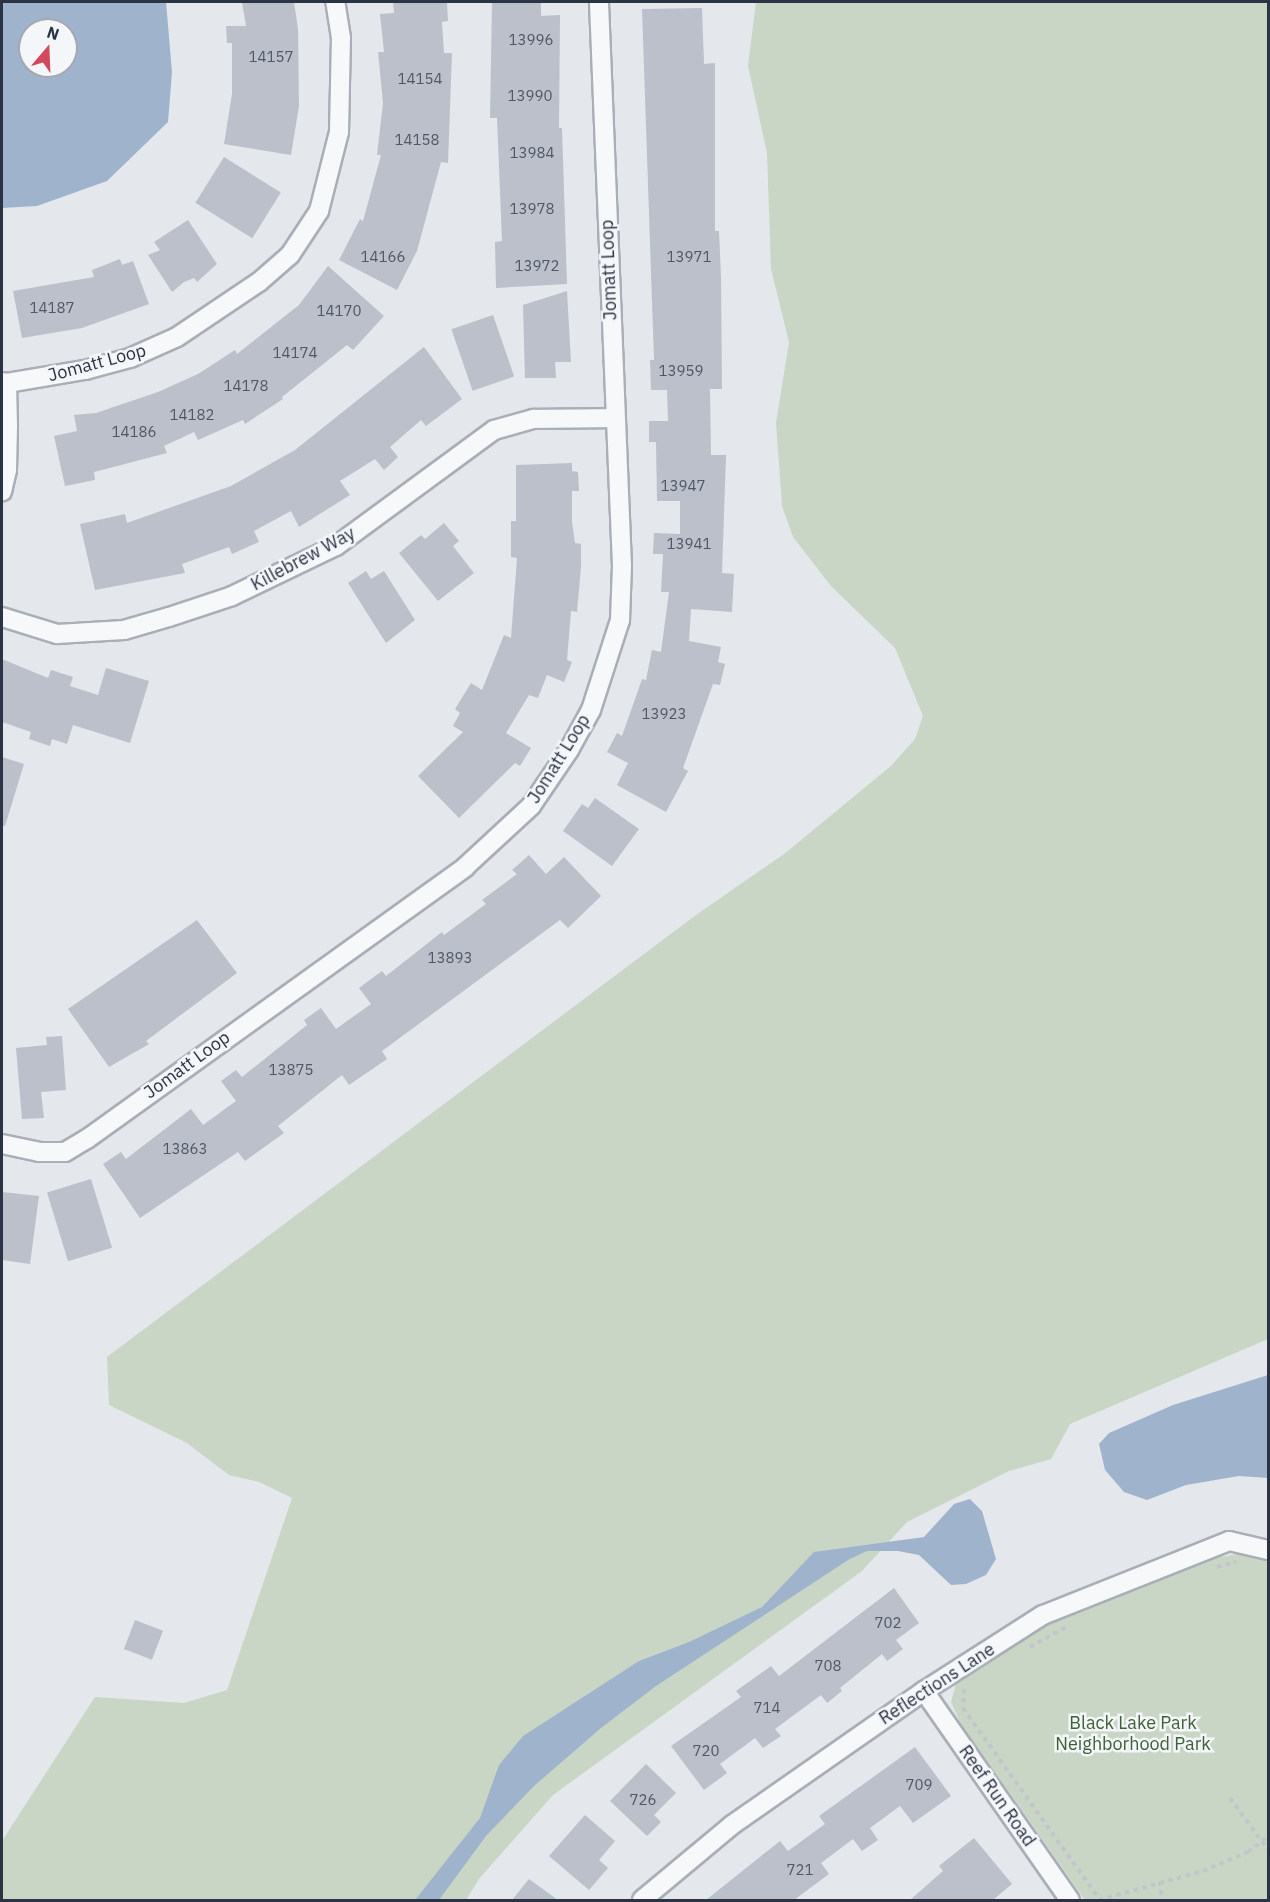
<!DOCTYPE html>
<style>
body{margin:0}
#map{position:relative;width:1270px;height:1902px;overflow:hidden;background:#e4e7ec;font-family:"IBM Plex Sans",sans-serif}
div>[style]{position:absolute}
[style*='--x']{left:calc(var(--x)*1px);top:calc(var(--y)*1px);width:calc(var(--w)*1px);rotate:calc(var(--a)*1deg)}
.green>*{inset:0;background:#c9d6c5}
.water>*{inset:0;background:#9fb4cc}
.building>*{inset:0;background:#bbc0ca;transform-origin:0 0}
.path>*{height:4px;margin-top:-2px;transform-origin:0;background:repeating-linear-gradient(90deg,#c2c5cb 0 4.5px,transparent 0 9px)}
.roads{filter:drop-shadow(2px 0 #a9aeb7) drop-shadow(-2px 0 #a9aeb7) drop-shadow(0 2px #a9aeb7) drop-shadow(0 -2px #a9aeb7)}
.street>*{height:18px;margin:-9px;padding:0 9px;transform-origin:9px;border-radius:9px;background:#f7f8fa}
span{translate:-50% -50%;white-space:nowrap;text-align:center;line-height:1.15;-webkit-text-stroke:5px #f4f6f9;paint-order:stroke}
.number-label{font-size:15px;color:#4f5766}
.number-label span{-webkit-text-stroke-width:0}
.street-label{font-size:18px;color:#2b3445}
.park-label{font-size:18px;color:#3f6138}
.frame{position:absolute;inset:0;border:3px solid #2b3445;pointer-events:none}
.north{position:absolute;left:18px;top:18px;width:60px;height:60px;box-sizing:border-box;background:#f4f6f9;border:2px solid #a4a8b1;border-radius:50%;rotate:19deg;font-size:16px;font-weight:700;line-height:24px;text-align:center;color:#2b3445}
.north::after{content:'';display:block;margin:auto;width:21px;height:27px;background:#d1495b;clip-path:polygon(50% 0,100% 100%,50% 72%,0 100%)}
</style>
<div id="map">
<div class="green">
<div style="clip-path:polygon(756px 2px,1268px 2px,1268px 1339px,1070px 1424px,1051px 1459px,1009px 1471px,907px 1522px,862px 1571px,553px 1795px,479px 1879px,466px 1900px,2px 1900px,2px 1841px,95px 1697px,184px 1703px,227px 1690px,292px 1498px,259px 1482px,229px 1475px,187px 1443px,109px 1405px,107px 1357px,696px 915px,784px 854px,891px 766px,915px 739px,923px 716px,895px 648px,831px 586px,793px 537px,782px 506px,776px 423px,789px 342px,771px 269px,767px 153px,748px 66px)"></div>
<div style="clip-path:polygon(1243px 1553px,1268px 1559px,1268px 1900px,1085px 1900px,960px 1722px,951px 1702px,957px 1680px,1022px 1637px,1103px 1598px,1214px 1558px)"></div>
</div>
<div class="water">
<div style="clip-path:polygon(evenodd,2px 2px,166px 2px,172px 72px,168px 122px,107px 181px,37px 206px,2px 208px,2px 2px,30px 30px,66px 30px,66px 66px,30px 66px,30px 30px)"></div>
<div style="clip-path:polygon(1268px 1375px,1268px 1478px,1239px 1476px,1186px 1485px,1147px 1500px,1124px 1492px,1105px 1470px,1099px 1444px,1109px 1433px,1173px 1405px)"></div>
<div style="clip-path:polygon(970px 1499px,982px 1511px,996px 1559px,986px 1575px,966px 1584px,951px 1585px,919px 1555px,898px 1551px,867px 1551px,848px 1560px,656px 1686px,601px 1728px,534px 1786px,486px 1836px,439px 1900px,415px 1900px,480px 1818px,499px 1765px,523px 1736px,639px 1661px,689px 1642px,762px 1607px,814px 1552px,924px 1537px,954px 1504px)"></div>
</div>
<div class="building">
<div style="clip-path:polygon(242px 2px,294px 2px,298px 29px,299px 106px,291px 155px,224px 144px,232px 94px,232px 43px,227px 43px,226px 26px,246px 26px)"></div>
<div style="clip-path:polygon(393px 2px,447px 2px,448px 21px,442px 22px,444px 53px,452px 53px,448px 163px,441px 162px,417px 251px,397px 290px,339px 260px,360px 219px,363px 221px,381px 155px,377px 155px,383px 103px,378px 52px,384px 52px,380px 14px,394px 13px)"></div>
<div style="clip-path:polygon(492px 2px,541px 2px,541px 16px,560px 15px,559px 128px,562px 128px,567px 284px,496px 288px,495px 242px,502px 241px,497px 118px,490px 118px)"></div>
<div style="clip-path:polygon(702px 8px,704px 64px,715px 63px,715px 231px,719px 231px,721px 276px,722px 389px,710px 389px,711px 455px,726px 455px,722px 573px,734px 574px,732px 612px,691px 609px,689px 641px,721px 647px,718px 662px,725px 664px,720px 685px,713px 684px,683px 768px,688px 771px,666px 812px,617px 785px,628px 763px,607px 752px,617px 733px,622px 736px,642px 679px,646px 680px,652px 650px,661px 652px,669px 592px,661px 592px,663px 554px,653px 554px,654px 533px,680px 534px,680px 501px,657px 501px,656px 442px,649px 442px,649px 421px,668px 421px,667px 390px,651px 390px,650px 360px,654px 360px,642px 9px)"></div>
<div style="left:224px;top:157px;width:67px;height:54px;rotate:32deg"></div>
<div style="clip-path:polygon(188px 220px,217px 264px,197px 282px,194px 278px,184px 282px,172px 292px,148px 255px,160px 250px,154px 242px)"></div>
<div style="clip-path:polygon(120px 259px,122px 265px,133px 261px,149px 304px,82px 328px,22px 338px,13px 291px,94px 277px,92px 270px)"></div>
<div style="clip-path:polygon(328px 266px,384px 316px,353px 350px,347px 345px,282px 397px,283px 399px,245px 424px,243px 420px,198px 440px,194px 432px,164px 446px,167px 453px,94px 472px,95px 480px,65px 486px,54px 436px,77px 431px,74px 415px,96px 413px,158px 392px,198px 374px,235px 350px,237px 354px,299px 305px)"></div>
<div style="clip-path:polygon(567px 291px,571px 362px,555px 362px,556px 378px,525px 378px,523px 305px)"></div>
<div style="left:493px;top:315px;width:65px;height:44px;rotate:71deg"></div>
<div style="clip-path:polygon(424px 347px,462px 399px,426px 426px,421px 420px,390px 447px,398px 457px,384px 470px,375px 459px,340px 481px,350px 495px,299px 527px,291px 511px,254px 531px,259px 542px,232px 554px,229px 547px,182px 564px,185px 573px,95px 590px,80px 524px,125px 514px,127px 523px,231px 486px,295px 450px)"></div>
<div style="clip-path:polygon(572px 463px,572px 471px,578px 472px,579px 491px,572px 491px,572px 521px,575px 543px,581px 544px,581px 567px,577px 612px,571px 611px,567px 660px,572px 662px,564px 682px,547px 675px,538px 698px,529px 695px,506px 733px,531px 748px,520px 766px,515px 763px,459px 818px,418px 776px,463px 732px,453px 726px,460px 713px,455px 709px,471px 683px,482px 690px,504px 635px,511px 638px,517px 558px,511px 557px,511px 521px,516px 521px,516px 465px)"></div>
<div style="clip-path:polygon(444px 523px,459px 541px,453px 546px,474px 573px,438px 601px,399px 553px,421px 535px,425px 539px)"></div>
<div style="clip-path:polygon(366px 571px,371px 579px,384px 571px,415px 620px,386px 643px,348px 583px)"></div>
<div style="clip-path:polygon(2px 659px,48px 678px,51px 670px,73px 677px,70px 686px,98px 695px,106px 668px,149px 681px,130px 743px,73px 725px,67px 744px,52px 739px,50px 746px,29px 739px,31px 732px,2px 722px)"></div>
<div style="clip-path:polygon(2px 757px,24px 764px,5px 826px,2px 825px)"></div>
<div style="clip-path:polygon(595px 798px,639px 829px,612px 866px,563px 831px,582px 804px,588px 808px)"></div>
<div style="clip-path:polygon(529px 855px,546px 874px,564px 857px,601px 896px,568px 928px,560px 920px,382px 1051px,387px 1059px,349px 1085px,342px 1075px,278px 1126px,284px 1133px,245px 1161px,238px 1152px,140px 1218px,103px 1164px,121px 1152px,126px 1159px,191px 1109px,203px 1125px,236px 1101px,221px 1081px,236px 1070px,242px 1077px,307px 1025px,304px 1020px,321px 1008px,336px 1029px,371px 1004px,359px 988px,382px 971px,386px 976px,442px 932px,444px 935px,486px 904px,482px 900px,517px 874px,512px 870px)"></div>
<div style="clip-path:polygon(197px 920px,237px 973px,146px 1041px,149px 1044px,109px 1067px,68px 1009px)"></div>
<div style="clip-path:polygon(62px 1036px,66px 1090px,41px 1092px,44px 1118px,22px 1119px,16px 1048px,47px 1045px,46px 1037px)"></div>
<div style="left:91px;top:1179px;width:72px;height:46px;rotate:73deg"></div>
<div style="clip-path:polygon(2px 1192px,39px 1196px,30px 1264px,2px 1260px)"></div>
<div style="clip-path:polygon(894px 1588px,919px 1623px,896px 1640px,903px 1649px,887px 1661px,882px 1654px,840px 1688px,842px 1691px,827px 1703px,821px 1695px,775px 1729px,781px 1736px,763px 1748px,755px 1738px,720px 1764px,727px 1773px,704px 1790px,671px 1746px,741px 1697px,736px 1691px,771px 1666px,779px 1676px)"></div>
<div style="left:135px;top:1620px;width:30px;height:31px;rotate:21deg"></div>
<div style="clip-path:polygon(915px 1747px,951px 1796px,913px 1823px,900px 1806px,870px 1828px,878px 1840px,862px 1851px,853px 1839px,821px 1863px,829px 1874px,794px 1900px,706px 1900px,780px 1841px,788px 1851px,825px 1824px,819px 1816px)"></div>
<div style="clip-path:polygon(646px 1764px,676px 1793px,654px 1815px,661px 1822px,647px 1836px,610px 1801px)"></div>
<div style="clip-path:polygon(585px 1815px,615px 1841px,599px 1860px,608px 1868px,589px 1890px,549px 1856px)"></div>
<div style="clip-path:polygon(974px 1838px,1012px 1884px,993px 1900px,910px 1900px,943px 1871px,939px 1866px)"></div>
<div style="clip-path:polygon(529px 1879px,558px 1900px,512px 1900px)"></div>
</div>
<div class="path">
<div style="--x:1217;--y:1567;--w:20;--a:-15"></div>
<div style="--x:1030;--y:1647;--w:41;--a:-29.1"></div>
<div style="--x:964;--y:1689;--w:19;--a:93"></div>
<div style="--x:963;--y:1708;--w:236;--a:54.5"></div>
<div style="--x:1230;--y:1798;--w:64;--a:53.8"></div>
<div style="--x:1160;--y:1881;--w:19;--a:84"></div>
<div style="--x:1099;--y:1900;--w:108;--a:-15.6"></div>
<div style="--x:1203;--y:1871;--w:49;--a:-22.9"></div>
<div style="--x:1248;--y:1852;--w:25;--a:-37"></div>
</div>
<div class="roads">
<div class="street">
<div style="--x:2;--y:382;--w:5;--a:11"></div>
<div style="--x:7;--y:383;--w:43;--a:88.7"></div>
<div style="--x:8;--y:426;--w:44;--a:91.3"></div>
<div style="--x:7;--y:470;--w:22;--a:103"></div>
<div style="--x:7;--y:383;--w:79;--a:-9.5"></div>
<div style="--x:85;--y:370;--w:47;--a:-14.9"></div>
<div style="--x:130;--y:358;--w:51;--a:-24.1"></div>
<div style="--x:177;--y:337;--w:99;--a:-33.9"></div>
<div style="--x:259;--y:282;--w:41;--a:-41.1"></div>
<div style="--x:290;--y:255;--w:53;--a:-56.6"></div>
<div style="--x:319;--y:211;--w:81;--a:-75.8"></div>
<div style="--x:339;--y:132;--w:94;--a:-88.8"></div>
<div style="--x:341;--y:38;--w:36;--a:-99"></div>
<div style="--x:2;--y:617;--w:58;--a:17.2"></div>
<div style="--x:57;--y:634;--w:67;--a:-3.4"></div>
<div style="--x:124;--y:630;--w:47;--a:-16.1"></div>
<div style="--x:169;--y:617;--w:66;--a:-18.4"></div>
<div style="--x:232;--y:596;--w:115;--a:-25.7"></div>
<div style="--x:336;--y:546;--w:196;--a:-36.3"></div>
<div style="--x:494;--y:430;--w:41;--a:-15.8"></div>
<div style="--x:533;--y:419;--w:82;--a:-0.7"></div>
<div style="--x:2;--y:1144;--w:38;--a:12"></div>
<div style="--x:39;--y:1152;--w:26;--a:0"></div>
<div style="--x:65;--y:1152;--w:26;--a:-31"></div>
<div style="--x:87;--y:1139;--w:466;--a:-35.7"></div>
<div style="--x:465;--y:867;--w:90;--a:-42.7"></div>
<div style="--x:531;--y:806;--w:68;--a:-55.8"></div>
<div style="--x:569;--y:750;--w:46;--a:-61.2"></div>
<div style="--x:591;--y:710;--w:95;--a:-72.1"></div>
<div style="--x:620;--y:620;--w:54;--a:-87.9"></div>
<div style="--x:622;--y:566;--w:564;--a:-92.34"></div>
<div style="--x:924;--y:1691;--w:255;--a:55.1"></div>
<div style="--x:642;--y:1900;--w:117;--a:-39.8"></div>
<div style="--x:732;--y:1825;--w:234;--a:-34.9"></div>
<div style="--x:924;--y:1691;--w:141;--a:-32.6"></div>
<div style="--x:1043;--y:1615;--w:200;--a:-21.7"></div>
<div style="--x:1229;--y:1541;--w:40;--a:13"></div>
</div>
</div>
<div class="number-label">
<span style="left:531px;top:40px">13996</span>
<span style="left:271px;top:57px">14157</span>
<span style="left:420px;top:79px">14154</span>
<span style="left:530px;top:96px">13990</span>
<span style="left:417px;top:140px">14158</span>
<span style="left:532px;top:153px">13984</span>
<span style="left:532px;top:209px">13978</span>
<span style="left:383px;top:257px">14166</span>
<span style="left:689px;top:257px">13971</span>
<span style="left:537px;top:266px">13972</span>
<span style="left:52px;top:308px">14187</span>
<span style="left:339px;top:311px">14170</span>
<span style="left:295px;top:353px">14174</span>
<span style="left:681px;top:371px">13959</span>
<span style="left:246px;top:386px">14178</span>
<span style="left:192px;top:415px">14182</span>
<span style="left:134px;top:432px">14186</span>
<span style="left:683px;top:486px">13947</span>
<span style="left:689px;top:544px">13941</span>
<span style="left:664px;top:714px">13923</span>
<span style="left:450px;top:958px">13893</span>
<span style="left:291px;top:1070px">13875</span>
<span style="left:185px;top:1149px">13863</span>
<span style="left:888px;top:1623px">702</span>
<span style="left:828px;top:1666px">708</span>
<span style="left:767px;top:1708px">714</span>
<span style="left:706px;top:1751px">720</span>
<span style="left:919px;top:1785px">709</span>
<span style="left:643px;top:1800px">726</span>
<span style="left:800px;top:1870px">721</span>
</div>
<div class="street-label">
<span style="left:609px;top:270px;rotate:-92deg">Jomatt Loop</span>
<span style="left:97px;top:363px;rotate:-15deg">Jomatt Loop</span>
<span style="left:303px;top:559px;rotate:-28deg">Killebrew Way</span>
<span style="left:559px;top:759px;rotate:-58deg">Jomatt Loop</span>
<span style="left:187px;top:1065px;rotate:-36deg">Jomatt Loop</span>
<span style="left:937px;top:1684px;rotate:-33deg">Reflections Lane</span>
<span style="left:997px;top:1796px;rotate:55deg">Reef Run Road</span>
</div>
<div class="park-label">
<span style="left:1133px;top:1734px">Black Lake Park<br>Neighborhood Park</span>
</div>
<div class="frame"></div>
<div class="north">N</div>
</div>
